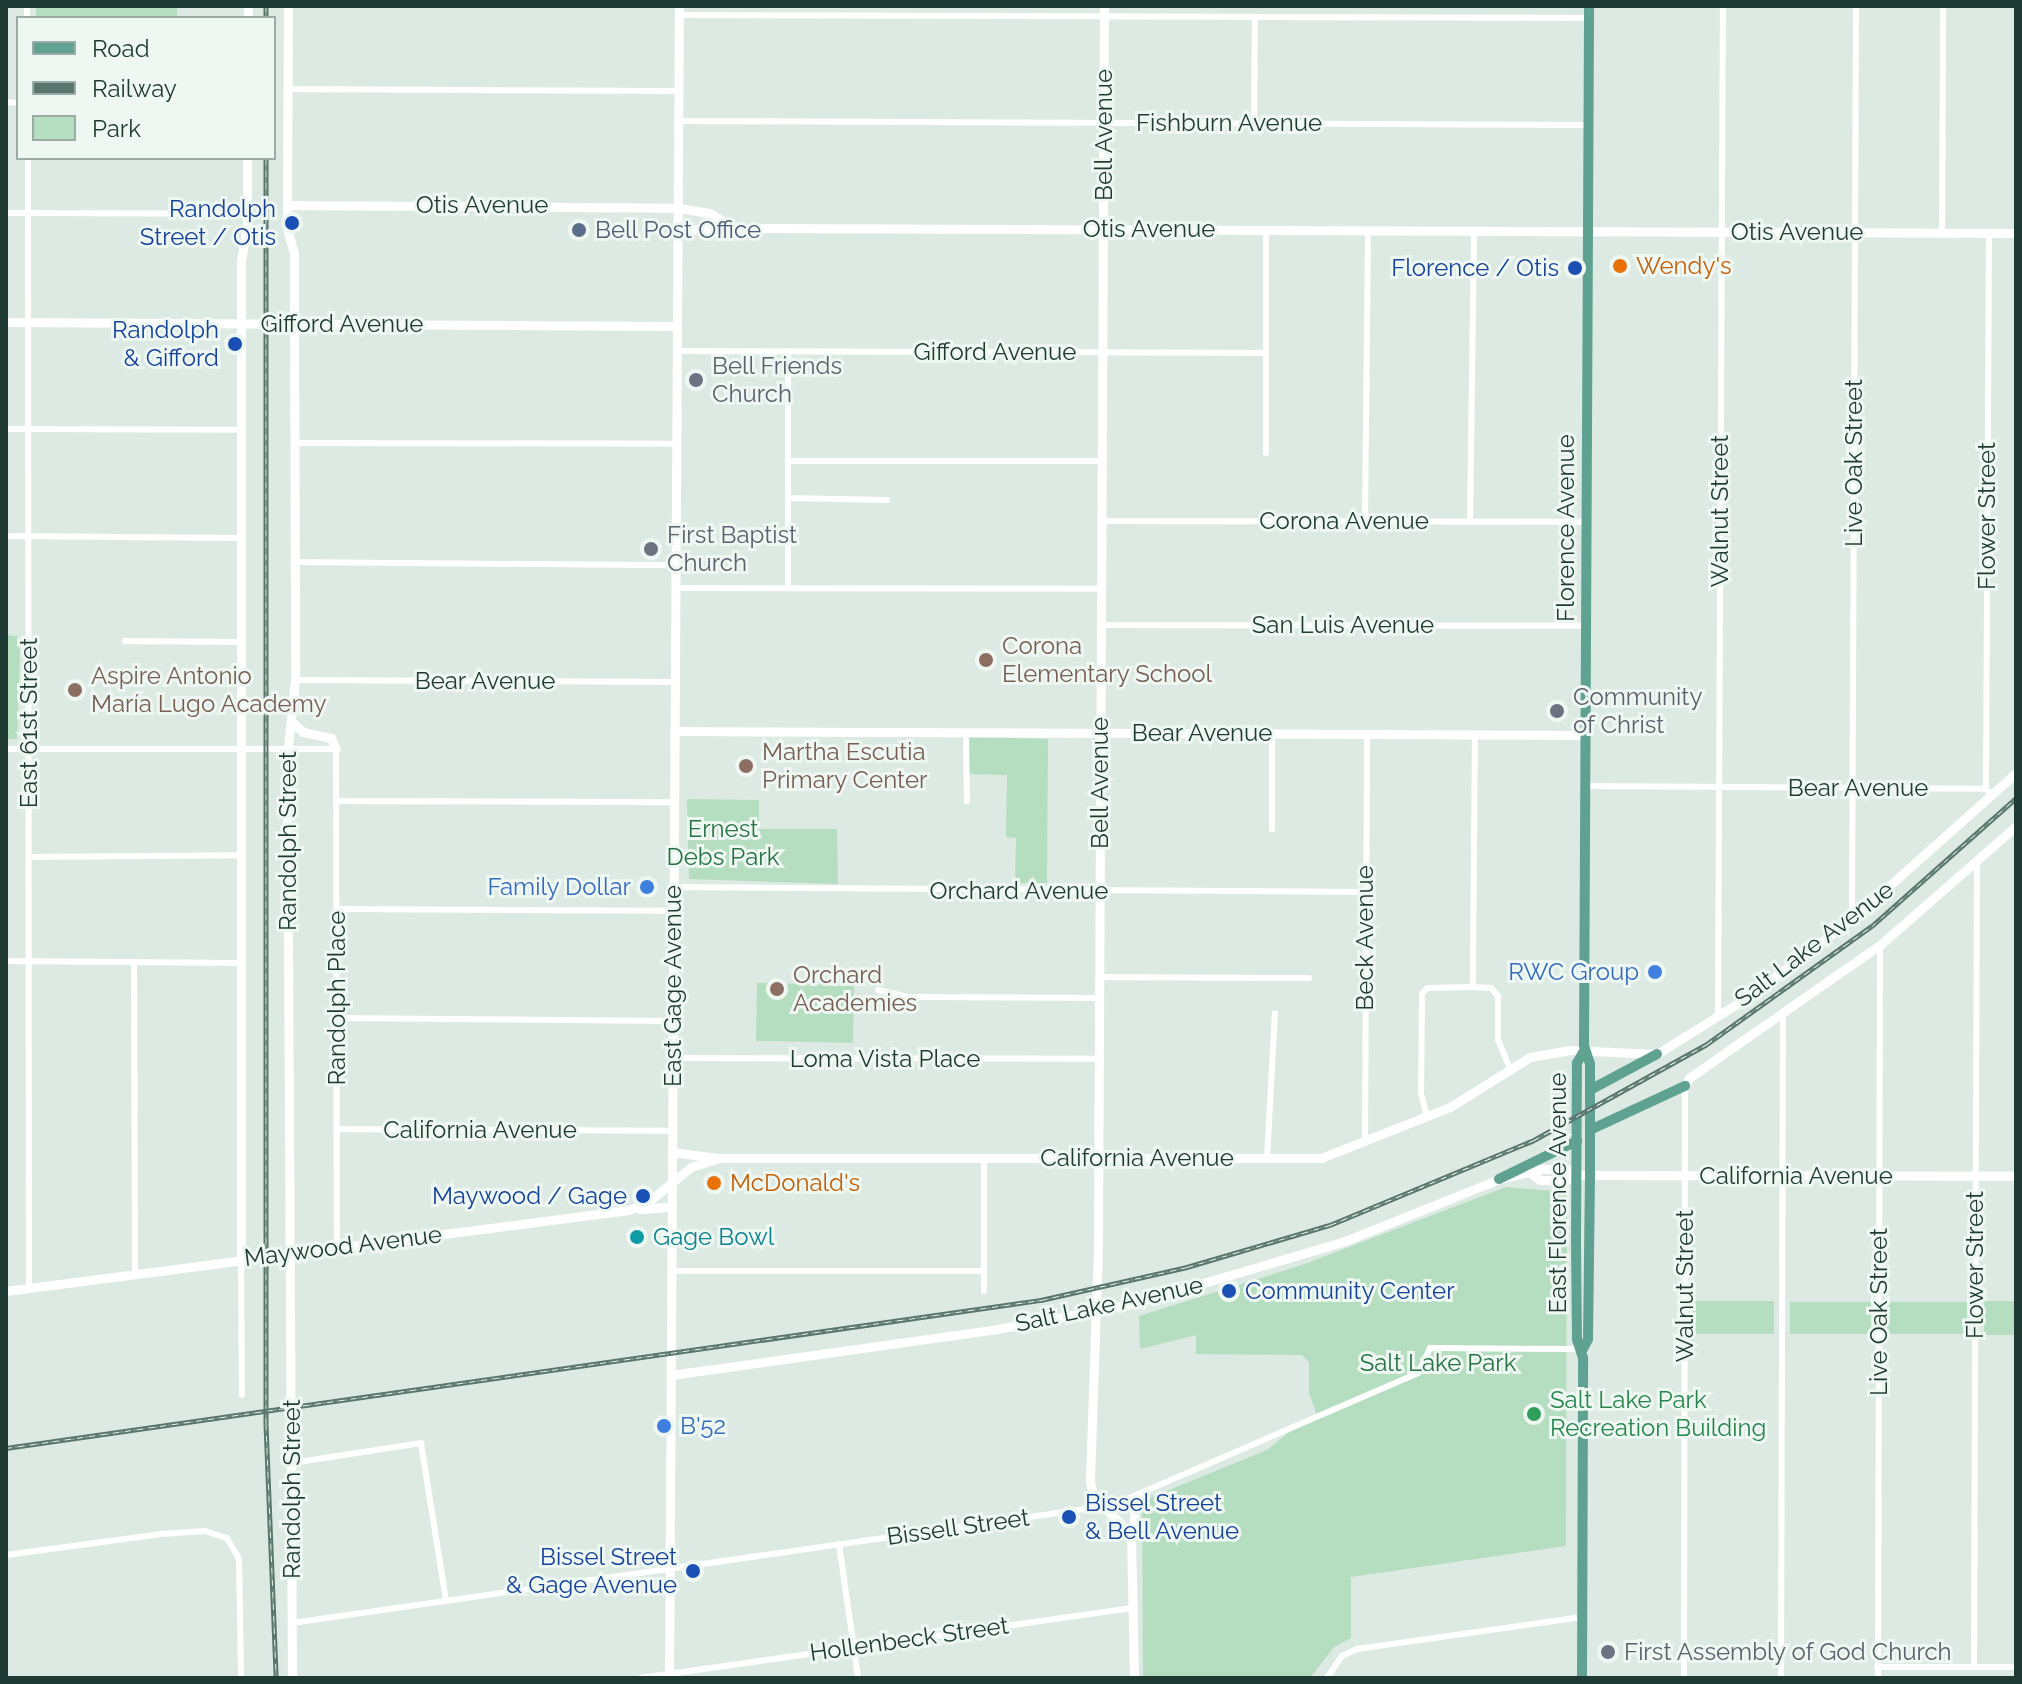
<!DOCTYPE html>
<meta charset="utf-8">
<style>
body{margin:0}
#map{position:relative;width:2022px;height:1684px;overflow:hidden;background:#ddeae4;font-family:Raleway,sans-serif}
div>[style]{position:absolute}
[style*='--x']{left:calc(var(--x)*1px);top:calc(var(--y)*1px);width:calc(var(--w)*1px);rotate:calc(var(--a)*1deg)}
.green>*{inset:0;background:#b5ddbf;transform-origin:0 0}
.street>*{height:6px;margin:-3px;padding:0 3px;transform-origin:3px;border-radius:3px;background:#fff}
.secondary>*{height:9px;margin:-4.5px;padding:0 4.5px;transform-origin:4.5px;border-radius:4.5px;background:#fff}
.primary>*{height:10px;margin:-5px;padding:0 5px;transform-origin:5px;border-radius:5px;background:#5fa291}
.rail>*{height:5px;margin-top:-2.5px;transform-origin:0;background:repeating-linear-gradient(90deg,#eef7f2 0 6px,#58766e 0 12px);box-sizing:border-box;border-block:2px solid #58766e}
.dots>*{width:22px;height:22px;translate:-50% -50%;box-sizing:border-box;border:4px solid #eef7f2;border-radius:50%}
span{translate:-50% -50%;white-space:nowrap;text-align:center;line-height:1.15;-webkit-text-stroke:6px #eef7f2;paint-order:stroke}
.street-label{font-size:24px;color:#1e3a33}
.transit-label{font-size:24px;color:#164399}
.right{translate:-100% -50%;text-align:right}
.left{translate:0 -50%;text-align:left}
.service-label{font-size:24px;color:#4e5e75}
.food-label{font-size:24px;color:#c56008}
.worship-label{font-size:24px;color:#5b616d}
.education-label{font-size:24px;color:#785e54}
.park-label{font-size:24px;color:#277344}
.shop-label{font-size:24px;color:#366cbe}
.culture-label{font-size:24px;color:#0d838f}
.leisure-label{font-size:24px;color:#27864d}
.frame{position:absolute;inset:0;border:8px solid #1e3a33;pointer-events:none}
.legend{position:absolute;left:16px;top:16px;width:260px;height:144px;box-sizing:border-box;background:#eef7f2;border:2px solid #9baba6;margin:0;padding:10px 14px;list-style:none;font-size:24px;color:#1e3a33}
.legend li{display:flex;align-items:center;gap:16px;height:40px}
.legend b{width:40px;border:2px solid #9baba6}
</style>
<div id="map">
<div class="green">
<div style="left:36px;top:6px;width:141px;height:12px"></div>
<div style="clip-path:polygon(6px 635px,17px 636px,20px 653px,17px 739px,6px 739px)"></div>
<div style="clip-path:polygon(969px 737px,1048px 739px,1047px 883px,1015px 883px,1016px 838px,1006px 837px,1007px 775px,968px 774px)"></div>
<div style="clip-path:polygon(687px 799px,759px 800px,759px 829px,837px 829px,838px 884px,689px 879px)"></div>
<div style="left:757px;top:983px;width:97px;height:58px;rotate:1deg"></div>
<div style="clip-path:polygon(1506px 1187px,1567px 1192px,1566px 1546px,1351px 1577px,1351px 1638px,1334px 1647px,1310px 1678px,1143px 1678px,1142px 1501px,1267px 1450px,1289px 1432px,1318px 1418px,1309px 1393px,1309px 1362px,1302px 1355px,1196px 1354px,1196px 1335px,1140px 1349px,1139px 1316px,1302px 1265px)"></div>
<div style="left:1693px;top:1301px;width:81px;height:33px"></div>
<div style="left:1984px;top:1301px;width:32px;height:34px"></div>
<div style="left:1871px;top:1302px;width:32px;height:81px;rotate:90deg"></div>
<div style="left:1886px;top:1302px;width:81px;height:32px"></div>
</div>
<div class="street">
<div style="--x:27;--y:6;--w:12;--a:90"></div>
<div style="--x:679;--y:15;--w:910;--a:0.19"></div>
<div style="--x:287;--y:89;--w:392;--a:0.3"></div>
<div style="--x:6;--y:102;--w:12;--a:5"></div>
<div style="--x:679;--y:121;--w:909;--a:0.25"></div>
<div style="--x:1254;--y:123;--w:106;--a:-89.5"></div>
<div style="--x:28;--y:158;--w:1130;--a:89.95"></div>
<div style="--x:6;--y:213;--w:241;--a:0.2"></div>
<div style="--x:1942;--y:233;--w:227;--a:-89.7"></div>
<div style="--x:1989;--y:233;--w:556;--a:90.31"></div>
<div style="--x:1986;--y:789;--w:8;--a:45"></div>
<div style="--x:677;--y:351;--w:589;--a:0.19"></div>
<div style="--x:788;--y:351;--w:237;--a:90"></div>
<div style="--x:6;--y:429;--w:235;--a:0.2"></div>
<div style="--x:294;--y:443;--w:382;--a:0.1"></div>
<div style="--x:1266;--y:453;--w:223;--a:-90"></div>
<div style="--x:788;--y:461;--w:314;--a:0"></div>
<div style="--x:788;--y:498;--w:99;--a:1.2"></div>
<div style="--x:1101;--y:521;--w:485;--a:0.1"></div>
<div style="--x:1365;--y:521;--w:291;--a:-89.4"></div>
<div style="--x:1470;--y:521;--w:290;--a:-89.2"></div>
<div style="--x:6;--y:536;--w:234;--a:0.5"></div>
<div style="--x:294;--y:562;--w:381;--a:0.5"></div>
<div style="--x:675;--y:588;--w:426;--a:0.1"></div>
<div style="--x:1101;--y:625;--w:485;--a:0.1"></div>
<div style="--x:125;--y:641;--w:116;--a:0.5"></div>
<div style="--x:295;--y:680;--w:379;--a:0.3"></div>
<div style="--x:966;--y:732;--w:69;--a:89.2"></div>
<div style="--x:1475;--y:734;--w:253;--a:90.5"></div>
<div style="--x:1473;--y:987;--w:18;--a:3"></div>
<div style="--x:1491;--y:988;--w:11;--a:49"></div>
<div style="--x:1498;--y:996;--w:44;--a:90"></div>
<div style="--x:1498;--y:1040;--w:30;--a:67"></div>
<div style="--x:6;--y:749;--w:330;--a:0"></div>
<div style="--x:336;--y:749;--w:498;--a:89.9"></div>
<div style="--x:1586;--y:786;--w:400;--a:0.4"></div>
<div style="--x:336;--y:801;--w:338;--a:0.2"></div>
<div style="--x:1272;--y:829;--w:95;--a:-90"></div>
<div style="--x:29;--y:857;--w:211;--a:-0.5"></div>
<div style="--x:673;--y:887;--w:692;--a:0.41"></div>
<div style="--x:337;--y:909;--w:336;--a:0.3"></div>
<div style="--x:1852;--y:919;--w:913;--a:-89.75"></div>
<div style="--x:6;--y:961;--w:235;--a:0.5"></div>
<div style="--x:134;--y:962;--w:312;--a:89.8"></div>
<div style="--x:1099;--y:977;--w:210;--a:0.3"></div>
<div style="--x:878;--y:990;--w:31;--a:13"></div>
<div style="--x:908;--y:997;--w:190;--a:0.3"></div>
<div style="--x:1718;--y:1016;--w:1010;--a:-89.72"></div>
<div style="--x:337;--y:1018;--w:336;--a:0.5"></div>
<div style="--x:673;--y:1058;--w:425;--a:0.1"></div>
<div style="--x:1427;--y:1116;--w:23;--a:-105"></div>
<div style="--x:1421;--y:1094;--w:100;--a:-89.4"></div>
<div style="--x:1422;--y:994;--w:8;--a:-50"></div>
<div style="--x:1427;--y:988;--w:46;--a:-1.2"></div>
<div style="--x:336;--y:1129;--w:336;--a:0.3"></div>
<div style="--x:1365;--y:1142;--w:408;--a:-89.7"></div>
<div style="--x:984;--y:1157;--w:134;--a:90"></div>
<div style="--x:1267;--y:1159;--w:146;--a:-86.9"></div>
<div style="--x:241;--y:1259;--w:136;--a:89.6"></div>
<div style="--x:672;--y:1271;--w:312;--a:0"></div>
<div style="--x:292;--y:1463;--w:131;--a:-8.8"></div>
<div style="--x:421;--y:1443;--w:160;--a:81"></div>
<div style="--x:839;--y:1544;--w:135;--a:81.9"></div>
<div style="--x:6;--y:1555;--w:157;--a:-7.7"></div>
<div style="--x:162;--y:1534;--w:43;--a:-4"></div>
<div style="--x:205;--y:1531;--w:23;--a:18"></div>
<div style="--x:227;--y:1538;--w:24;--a:60"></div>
<div style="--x:239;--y:1559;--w:119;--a:89"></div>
<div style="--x:292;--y:1623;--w:829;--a:-8.18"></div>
<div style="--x:1113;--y:1505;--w:332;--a:-23.4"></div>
<div style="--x:1418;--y:1373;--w:28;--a:-64"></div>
<div style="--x:1430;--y:1348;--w:153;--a:0.4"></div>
<div style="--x:1877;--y:1667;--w:139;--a:0"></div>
<div style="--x:1974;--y:1667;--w:804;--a:-89.79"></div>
<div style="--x:640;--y:1678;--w:497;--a:-8.1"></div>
<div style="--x:1327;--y:1678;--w:27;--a:-56"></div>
<div style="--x:1342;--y:1656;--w:17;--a:-25"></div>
<div style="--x:1357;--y:1649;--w:227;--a:-8.1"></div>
<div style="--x:1684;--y:1678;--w:592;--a:-89.9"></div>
<div style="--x:1781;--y:1678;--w:661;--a:-89.83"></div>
<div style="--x:1878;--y:1678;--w:732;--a:-89.84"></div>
</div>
<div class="secondary">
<div style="--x:288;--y:6;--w:222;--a:90.3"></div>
<div style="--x:287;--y:228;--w:27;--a:75"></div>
<div style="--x:294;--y:254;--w:69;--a:90"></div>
<div style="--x:294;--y:323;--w:357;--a:89.8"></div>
<div style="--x:295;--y:680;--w:76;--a:96"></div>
<div style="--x:287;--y:756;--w:922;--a:89.69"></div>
<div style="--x:1104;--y:6;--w:1243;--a:90.28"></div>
<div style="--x:1098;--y:1249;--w:232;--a:92"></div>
<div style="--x:1090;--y:1481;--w:15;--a:79"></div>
<div style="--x:1093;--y:1496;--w:54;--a:45"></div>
<div style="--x:1131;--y:1534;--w:144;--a:88.8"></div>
<div style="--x:248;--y:18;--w:12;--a:-90"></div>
<div style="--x:287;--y:205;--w:391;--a:0.4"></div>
<div style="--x:678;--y:208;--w:32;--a:9"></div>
<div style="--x:710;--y:213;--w:28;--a:32"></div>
<div style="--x:734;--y:228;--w:1282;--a:0.22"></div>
<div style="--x:678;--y:230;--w:53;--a:-2.2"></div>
<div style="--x:6;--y:322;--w:671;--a:0.34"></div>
<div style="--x:291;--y:721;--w:16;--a:43"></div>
<div style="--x:303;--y:732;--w:29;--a:12"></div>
<div style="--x:331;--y:738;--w:12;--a:66"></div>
<div style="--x:674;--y:731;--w:911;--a:0.25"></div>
<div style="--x:1685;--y:1086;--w:9;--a:-63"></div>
<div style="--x:1689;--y:1078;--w:233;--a:-34.9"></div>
<div style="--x:1880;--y:945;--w:181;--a:-41.2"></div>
<div style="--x:672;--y:1152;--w:46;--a:7.4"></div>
<div style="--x:1532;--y:1174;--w:10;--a:37"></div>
<div style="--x:1540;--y:1180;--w:27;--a:0"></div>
<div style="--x:1567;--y:1180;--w:10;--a:-29"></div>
<div style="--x:1576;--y:1175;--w:440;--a:0.1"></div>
<div style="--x:640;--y:1209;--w:32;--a:-4"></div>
<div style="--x:241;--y:1259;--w:998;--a:-90"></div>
<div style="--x:241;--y:261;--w:34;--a:-80"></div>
<div style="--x:247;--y:228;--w:70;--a:-90"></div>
<div style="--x:6;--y:1291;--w:628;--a:-7.41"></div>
<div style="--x:629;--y:1210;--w:21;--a:-23"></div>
<div style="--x:648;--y:1202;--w:55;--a:-39.1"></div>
<div style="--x:691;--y:1167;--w:28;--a:-18"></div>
<div style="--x:718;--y:1158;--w:603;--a:0"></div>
<div style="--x:1321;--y:1158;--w:139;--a:-21.6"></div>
<div style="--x:1450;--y:1107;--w:94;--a:-32"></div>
<div style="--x:1530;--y:1057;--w:39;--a:-10"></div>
<div style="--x:1568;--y:1050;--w:89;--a:2.6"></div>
<div style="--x:1657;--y:1054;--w:107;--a:-32.1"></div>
<div style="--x:1748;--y:997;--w:130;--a:-36.9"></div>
<div style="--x:1852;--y:919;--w:220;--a:-41.7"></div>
<div style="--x:671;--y:1375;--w:324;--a:-8"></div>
<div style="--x:992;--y:1330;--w:147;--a:-10.6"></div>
<div style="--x:1136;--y:1303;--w:218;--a:-16.5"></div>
<div style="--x:1345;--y:1241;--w:166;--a:-21.9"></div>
<div style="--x:1499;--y:1179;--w:43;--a:-13.4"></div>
<div style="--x:1541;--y:1169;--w:26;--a:0"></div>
<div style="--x:1567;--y:1169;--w:11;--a:34"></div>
<div style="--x:1133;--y:1536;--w:38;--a:-87"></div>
<div style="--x:669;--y:1678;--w:1672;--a:-89.66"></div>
</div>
<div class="primary">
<div style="--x:1590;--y:1090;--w:76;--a:-28.2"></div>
<div style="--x:1590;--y:1130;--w:105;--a:-24.9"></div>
<div style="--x:1499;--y:1179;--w:87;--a:-26"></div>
<div style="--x:1583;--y:1349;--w:11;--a:-63"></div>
<div style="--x:1588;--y:1339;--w:164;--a:-89.3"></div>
<div style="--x:1590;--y:1175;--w:111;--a:-90"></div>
<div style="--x:1590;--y:1064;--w:20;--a:-108"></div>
<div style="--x:1584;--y:1045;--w:1039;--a:-89.72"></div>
<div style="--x:1582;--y:1678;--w:320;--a:-89.8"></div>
<div style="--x:1583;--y:1358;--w:20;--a:-108"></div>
<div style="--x:1577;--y:1339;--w:97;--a:-90.6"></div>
<div style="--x:1576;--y:1242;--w:179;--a:-89.7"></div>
<div style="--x:1577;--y:1063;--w:14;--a:-60"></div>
</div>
<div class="rail">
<div style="--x:266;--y:6;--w:12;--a:90"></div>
<div style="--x:266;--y:158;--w:1266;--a:90"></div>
<div style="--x:266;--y:1424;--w:254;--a:87.7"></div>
<div style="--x:6;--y:1448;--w:1046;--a:-8.14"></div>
<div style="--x:1041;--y:1300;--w:150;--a:-12.7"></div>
<div style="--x:1187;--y:1267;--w:149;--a:-16.4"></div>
<div style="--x:1330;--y:1225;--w:221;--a:-22.6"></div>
<div style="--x:1534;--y:1140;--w:198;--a:-29"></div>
<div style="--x:1707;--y:1044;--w:203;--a:-35.6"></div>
<div style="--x:1872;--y:926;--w:193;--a:-41.6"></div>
</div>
<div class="dots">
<div style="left:292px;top:223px;background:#1a4fb4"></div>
<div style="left:579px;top:230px;background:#5c6f8a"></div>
<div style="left:1620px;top:266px;background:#e8710a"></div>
<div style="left:1575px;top:268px;background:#1a4fb4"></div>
<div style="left:235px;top:344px;background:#1a4fb4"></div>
<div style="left:696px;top:380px;background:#6b7280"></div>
<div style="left:651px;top:549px;background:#6b7280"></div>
<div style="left:986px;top:660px;background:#8d6e63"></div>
<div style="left:75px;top:690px;background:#8d6e63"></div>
<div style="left:1557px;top:711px;background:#6b7280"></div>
<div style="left:746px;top:766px;background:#8d6e63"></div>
<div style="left:647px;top:887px;background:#3f7fe0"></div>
<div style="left:1655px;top:972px;background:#3f7fe0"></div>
<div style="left:777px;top:989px;background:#8d6e63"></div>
<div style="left:714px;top:1183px;background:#e8710a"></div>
<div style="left:643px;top:1196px;background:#1a4fb4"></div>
<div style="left:637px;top:1237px;background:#0f9aa8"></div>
<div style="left:1229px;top:1291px;background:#1a4fb4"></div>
<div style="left:1534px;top:1414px;background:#2e9e5b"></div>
<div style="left:664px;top:1426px;background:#3f7fe0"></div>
<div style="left:1069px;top:1517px;background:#1a4fb4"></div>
<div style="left:693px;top:1571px;background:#1a4fb4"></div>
<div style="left:1608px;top:1652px;background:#6b7280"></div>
</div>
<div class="street-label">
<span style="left:1229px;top:123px">Fishburn Avenue</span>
<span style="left:1104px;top:135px;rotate:-90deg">Bell Avenue</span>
<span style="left:482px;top:205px">Otis Avenue</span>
<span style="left:1149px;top:229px">Otis Avenue</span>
<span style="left:1797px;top:232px">Otis Avenue</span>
<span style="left:342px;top:324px">Gifford Avenue</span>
<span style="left:995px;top:352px">Gifford Avenue</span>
<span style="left:1854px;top:463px;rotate:-90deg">Live Oak Street</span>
<span style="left:1720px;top:511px;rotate:-90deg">Walnut Street</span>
<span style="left:1987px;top:516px;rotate:-90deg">Flower Street</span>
<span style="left:1344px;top:521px">Corona Avenue</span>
<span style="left:1566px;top:528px;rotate:-90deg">Florence Avenue</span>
<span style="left:1343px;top:625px">San Luis Avenue</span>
<span style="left:485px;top:681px">Bear Avenue</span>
<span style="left:29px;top:723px;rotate:-90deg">East 61st Street</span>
<span style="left:1202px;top:733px">Bear Avenue</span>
<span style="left:1100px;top:783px;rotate:-90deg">Bell Avenue</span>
<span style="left:1858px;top:788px">Bear Avenue</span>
<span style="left:288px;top:841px;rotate:-90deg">Randolph Street</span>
<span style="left:1019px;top:891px">Orchard Avenue</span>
<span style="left:1365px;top:938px;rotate:-90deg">Beck Avenue</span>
<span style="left:1814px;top:944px;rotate:-37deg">Salt Lake Avenue</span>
<span style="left:673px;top:986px;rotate:-90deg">East Gage Avenue</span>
<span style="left:337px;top:998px;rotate:-90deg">Randolph Place</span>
<span style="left:885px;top:1059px">Loma Vista Place</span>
<span style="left:480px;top:1130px">California Avenue</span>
<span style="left:1137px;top:1158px">California Avenue</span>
<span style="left:1796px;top:1176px">California Avenue</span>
<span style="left:1558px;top:1193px;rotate:-90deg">East Florence Avenue</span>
<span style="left:343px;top:1246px;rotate:-7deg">Maywood Avenue</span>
<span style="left:1975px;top:1265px;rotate:-90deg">Flower Street</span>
<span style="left:1685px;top:1286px;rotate:-90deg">Walnut Street</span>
<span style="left:1109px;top:1304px;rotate:-12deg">Salt Lake Avenue</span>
<span style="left:1879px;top:1312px;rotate:-90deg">Live Oak Street</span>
<span style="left:292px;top:1489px;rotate:-90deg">Randolph Street</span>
<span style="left:958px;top:1527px;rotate:-8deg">Bissell Street</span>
<span style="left:909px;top:1639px;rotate:-8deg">Hollenbeck Street</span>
</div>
<div class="transit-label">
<span class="right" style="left:276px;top:223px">Randolph<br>Street / Otis</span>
<span class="right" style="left:1559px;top:268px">Florence / Otis</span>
<span class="right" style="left:219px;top:344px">Randolph<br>&amp; Gifford</span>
<span class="right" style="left:627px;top:1196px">Maywood / Gage</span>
<span class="left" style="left:1245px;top:1291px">Community Center</span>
<span class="left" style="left:1085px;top:1517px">Bissel Street<br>&amp; Bell Avenue</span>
<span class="right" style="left:677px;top:1571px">Bissel Street<br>&amp; Gage Avenue</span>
</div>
<div class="service-label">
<span class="left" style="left:595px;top:230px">Bell Post Office</span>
</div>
<div class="food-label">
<span class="left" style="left:1636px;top:266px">Wendy's</span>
<span class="left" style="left:730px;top:1183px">McDonald's</span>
</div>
<div class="worship-label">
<span class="left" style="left:712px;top:380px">Bell Friends<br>Church</span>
<span class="left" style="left:667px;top:549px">First Baptist<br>Church</span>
<span class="left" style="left:1573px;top:711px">Community<br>of Christ</span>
<span class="left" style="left:1624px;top:1652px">First Assembly of God Church</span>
</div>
<div class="education-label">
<span class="left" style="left:1002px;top:660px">Corona<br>Elementary School</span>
<span class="left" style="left:91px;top:690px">Aspire Antonio<br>María Lugo Academy</span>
<span class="left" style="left:762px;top:766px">Martha Escutia<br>Primary Center</span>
<span class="left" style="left:793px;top:989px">Orchard<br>Academies</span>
</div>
<div class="park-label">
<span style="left:723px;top:843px">Ernest<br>Debs Park</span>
<span style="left:1438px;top:1363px">Salt Lake Park</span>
</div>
<div class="shop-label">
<span class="right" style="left:631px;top:887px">Family Dollar</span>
<span class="right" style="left:1639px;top:972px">RWC Group</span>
<span class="left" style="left:680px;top:1426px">B'52</span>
</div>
<div class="culture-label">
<span class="left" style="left:653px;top:1237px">Gage Bowl</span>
</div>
<div class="leisure-label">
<span class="left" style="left:1550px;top:1414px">Salt Lake Park<br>Recreation Building</span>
</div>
<div class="frame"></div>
<ul class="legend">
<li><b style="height:10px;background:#5fa291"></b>Road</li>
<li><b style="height:10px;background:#58766e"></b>Railway</li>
<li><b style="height:22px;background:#b5ddbf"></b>Park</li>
</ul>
</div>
